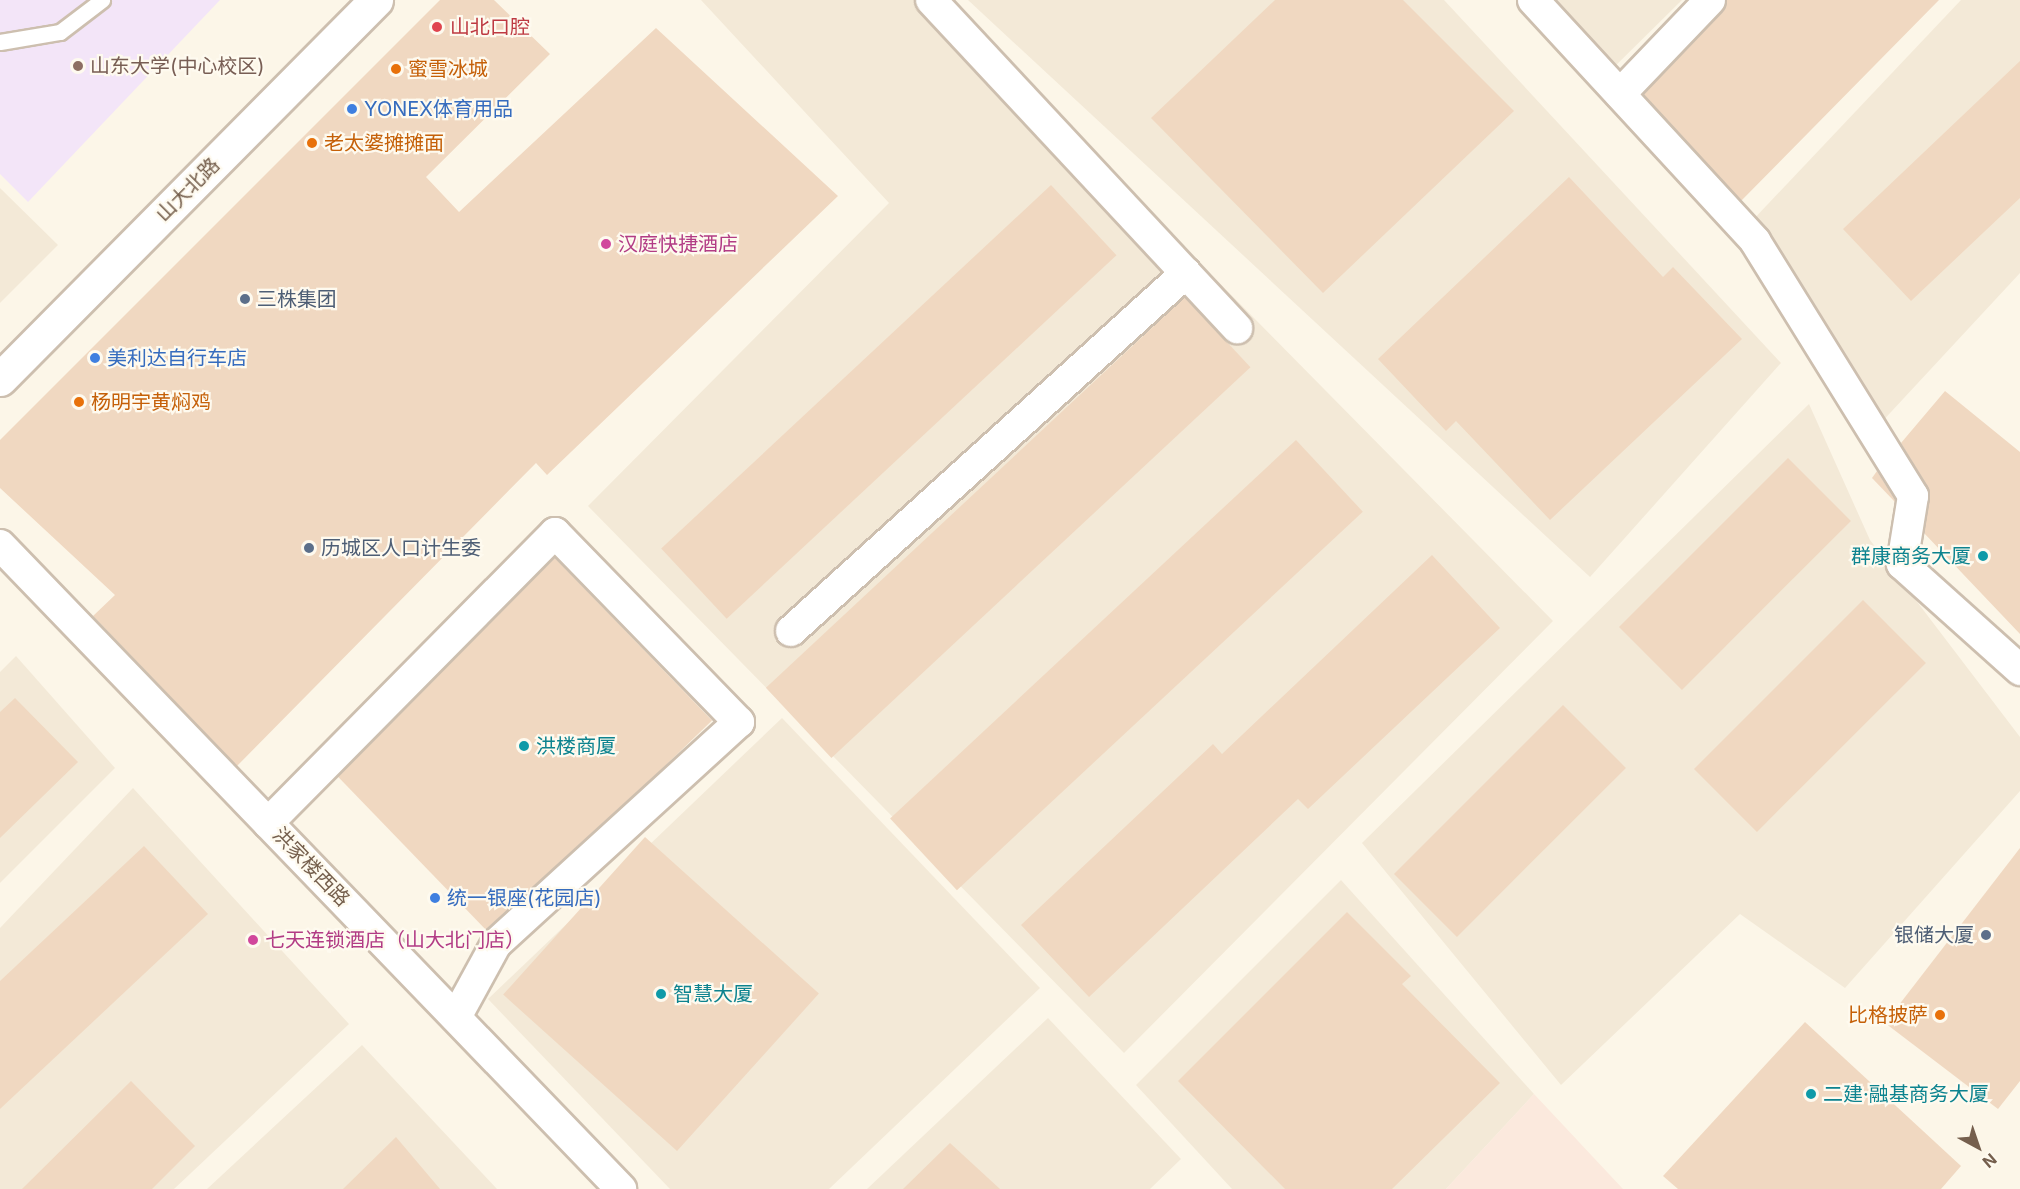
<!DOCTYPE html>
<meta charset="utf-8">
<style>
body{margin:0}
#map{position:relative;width:2020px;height:1189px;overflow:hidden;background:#fcf6e8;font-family:Inter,"Noto Sans SC",sans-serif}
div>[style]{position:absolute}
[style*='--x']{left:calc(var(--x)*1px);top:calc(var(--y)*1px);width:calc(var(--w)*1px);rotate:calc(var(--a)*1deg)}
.residential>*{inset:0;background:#f3e9d7}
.commercial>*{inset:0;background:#fbe9dd}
.education>*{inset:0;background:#f3e5f8}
.building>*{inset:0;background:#f0d8c1;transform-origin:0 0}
.roads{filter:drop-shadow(2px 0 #cdbfaf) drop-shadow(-2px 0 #cdbfaf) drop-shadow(0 2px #cdbfaf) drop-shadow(0 -2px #cdbfaf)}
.service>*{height:15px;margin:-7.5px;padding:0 7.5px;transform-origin:7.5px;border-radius:7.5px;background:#fff}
.minor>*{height:30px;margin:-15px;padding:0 15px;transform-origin:15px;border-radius:15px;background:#fff}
.secondary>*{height:33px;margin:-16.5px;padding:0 16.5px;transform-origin:16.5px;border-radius:16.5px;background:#fff}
.dots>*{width:16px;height:16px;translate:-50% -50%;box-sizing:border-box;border:3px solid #fefaef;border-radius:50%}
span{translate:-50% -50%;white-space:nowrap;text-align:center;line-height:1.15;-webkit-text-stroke:4.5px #fefaef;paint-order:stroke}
.health-label{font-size:20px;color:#be3a42}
.left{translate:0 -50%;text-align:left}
.education-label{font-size:20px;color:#785e54}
.food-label{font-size:20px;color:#c56008}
.right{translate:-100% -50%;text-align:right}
.shop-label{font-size:20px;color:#366cbe}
.street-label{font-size:20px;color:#755f4d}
.hotel-label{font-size:20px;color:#b23c85}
.service-label{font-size:20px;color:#4e5e75}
.culture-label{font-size:20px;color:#0d838f}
.north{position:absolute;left:1948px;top:1117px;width:60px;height:60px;-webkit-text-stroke:4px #fefaef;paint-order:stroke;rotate:140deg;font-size:16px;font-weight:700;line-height:24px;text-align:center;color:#755f4d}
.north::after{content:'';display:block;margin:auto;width:21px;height:27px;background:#755f4d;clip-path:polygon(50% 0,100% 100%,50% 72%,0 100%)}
</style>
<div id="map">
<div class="residential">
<div style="clip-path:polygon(701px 0,940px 0,1553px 621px,1124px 1053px,588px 506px,889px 203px)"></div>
<div style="clip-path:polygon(968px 0,1444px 0,1781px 363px,1590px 577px)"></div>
<div style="clip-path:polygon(1525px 0,1682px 0,1598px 83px)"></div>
<div style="clip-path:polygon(1961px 0,2020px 0,2020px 273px,1878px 426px,1751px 222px)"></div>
<div style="clip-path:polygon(0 188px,58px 245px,0 303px)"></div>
<div style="clip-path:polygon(1809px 404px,1870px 540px,2020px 737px,2020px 791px,1845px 988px,1740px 914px,1561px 1085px,1362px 843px)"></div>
<div style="clip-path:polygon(16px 656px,115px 768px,0 883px,0 672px)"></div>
<div style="clip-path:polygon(782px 718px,1040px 988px,829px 1189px,670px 1189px,488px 999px)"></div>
<div style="clip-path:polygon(133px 788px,349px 1024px,174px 1189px,0 1189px,0 928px)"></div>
<div style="clip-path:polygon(1341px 880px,1534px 1094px,1446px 1189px,1232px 1189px,1136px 1085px)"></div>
<div style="clip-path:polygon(1048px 1018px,1181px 1159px,1150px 1189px,867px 1189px)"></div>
<div style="clip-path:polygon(362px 1045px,497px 1189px,207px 1189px)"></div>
</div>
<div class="commercial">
<div style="clip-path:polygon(1534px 1094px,1623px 1189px,1446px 1189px)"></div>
</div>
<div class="education">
<div style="clip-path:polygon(0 0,220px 0,28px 202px,0 174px)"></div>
</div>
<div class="building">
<div style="clip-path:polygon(440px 0,494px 0,550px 54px,426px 177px,459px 212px,656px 28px,838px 196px,547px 475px,536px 463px,237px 766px,93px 616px,115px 595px,0 488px,0 440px)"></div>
<div style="clip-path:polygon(1275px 0,1403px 0,1514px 111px,1323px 293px,1151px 118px)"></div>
<div style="clip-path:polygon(1727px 0,1939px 0,1741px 201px,1643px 94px,1722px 12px)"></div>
<div style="clip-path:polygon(2020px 61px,2020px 198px,1911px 301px,1843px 229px)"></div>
<div style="clip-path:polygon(1569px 177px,1663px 277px,1673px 267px,1742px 339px,1550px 520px,1456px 421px,1446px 431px,1378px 359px)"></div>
<div style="left:1051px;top:185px;width:96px;height:533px;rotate:47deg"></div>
<div style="left:1185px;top:297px;width:96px;height:573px;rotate:47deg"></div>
<div style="clip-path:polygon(1945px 391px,2020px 452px,2020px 634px,1924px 533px,1928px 488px,1901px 443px)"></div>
<div style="left:1296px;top:440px;width:98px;height:555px;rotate:47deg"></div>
<div style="left:1788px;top:458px;width:89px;height:239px;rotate:45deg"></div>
<div style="clip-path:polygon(1877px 471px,1895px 500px,1895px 502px,1872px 478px)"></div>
<div style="clip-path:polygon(1432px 555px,1500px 628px,1308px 809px,1298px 799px,1089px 997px,1021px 925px,1213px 744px,1222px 754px)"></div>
<div style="left:555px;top:558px;width:226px;height:308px;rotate:46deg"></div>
<div style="left:1863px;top:600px;width:89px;height:239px;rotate:45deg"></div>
<div style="clip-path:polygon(15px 698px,78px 762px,0 838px,0 712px)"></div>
<div style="left:1563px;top:705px;width:89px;height:239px;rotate:45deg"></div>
<div style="left:645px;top:837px;width:234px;height:212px;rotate:42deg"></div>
<div style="clip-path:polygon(144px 846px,208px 914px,0 1109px,0 981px)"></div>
<div style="clip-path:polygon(2020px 848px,2020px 1081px,1998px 1109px,1885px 1023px)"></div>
<div style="clip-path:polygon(1347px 912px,1411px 976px,1402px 984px,1500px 1083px,1392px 1189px,1285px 1189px,1178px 1081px)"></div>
<div style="clip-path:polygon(1805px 1022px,1961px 1166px,1941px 1189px,1678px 1189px,1663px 1176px)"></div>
<div style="clip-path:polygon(131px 1081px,195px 1146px,152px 1189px,22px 1189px)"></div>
<div style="clip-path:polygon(396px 1137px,440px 1189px,343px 1189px)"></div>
<div style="clip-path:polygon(950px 1143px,1000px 1189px,903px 1189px)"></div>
</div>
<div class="roads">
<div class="service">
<div style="--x:0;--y:42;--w:61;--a:-9.5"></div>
<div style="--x:60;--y:32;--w:53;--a:-37.3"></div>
</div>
<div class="minor">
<div style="--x:931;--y:0;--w:449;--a:47"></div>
<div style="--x:1533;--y:0;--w:328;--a:47.3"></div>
<div style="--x:1755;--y:241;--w:300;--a:58.2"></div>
<div style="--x:1913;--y:496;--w:69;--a:99.2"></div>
<div style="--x:1902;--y:564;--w:159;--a:41.9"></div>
<div style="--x:1620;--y:94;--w:130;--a:-46.2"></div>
<div style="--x:0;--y:545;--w:895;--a:46.04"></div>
<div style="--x:791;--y:631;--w:533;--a:-42.19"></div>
<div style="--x:268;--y:823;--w:408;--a:-45.3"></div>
<div style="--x:555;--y:533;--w:264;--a:45.8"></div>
<div style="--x:739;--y:722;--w:329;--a:137.6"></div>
<div style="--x:496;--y:944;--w:83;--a:118.7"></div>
</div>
<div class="secondary">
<div style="--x:0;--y:379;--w:534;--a:-45.23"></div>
</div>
</div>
<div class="dots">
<div style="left:437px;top:27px;background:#e0444e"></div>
<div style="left:78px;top:66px;background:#8d6e63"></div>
<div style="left:396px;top:69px;background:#e8710a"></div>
<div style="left:352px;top:109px;background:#3f7fe0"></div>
<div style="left:312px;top:143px;background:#e8710a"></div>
<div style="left:606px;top:244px;background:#d1479c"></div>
<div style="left:245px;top:299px;background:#5c6f8a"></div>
<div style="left:95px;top:358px;background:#3f7fe0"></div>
<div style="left:79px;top:402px;background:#e8710a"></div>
<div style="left:309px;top:548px;background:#5c6f8a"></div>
<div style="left:1983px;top:556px;background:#0f9aa8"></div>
<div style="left:524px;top:746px;background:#0f9aa8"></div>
<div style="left:435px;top:898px;background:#3f7fe0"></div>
<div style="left:1986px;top:935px;background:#5c6f8a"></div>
<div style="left:253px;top:940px;background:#d1479c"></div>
<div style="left:661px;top:994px;background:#0f9aa8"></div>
<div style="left:1940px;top:1015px;background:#e8710a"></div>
<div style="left:1811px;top:1094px;background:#0f9aa8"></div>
</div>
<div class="health-label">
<span class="left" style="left:450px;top:27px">山北口腔</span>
</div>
<div class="education-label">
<span class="left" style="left:90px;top:66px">山东大学(中心校区)</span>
</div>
<div class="food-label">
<span class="left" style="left:408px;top:69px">蜜雪冰城</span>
<span class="left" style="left:324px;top:143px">老太婆摊摊面</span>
<span class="left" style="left:91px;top:402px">杨明宇黄焖鸡</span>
<span class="right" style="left:1928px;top:1015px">比格披萨</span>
</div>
<div class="shop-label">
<span class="left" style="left:364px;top:109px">YONEX体育用品</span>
<span class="left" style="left:107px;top:358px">美利达自行车店</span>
<span class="left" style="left:447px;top:898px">统一银座(花园店)</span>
</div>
<div class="street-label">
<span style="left:188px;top:190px;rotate:-45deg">山大北路</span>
<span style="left:311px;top:867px;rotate:46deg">洪家楼西路</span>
</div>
<div class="hotel-label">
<span class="left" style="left:618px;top:244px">汉庭快捷酒店</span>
<span class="left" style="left:265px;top:940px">七天连锁酒店（山大北门店）</span>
</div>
<div class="service-label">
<span class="left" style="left:257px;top:299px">三株集团</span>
<span class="left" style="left:321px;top:548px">历城区人口计生委</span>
<span class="right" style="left:1974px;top:935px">银储大厦</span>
</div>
<div class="culture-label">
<span class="right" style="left:1971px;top:556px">群康商务大厦</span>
<span class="left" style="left:536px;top:746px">洪楼商厦</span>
<span class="left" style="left:673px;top:994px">智慧大厦</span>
<span class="left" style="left:1823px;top:1094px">二建·融基商务大厦</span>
</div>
<div class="north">N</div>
</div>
